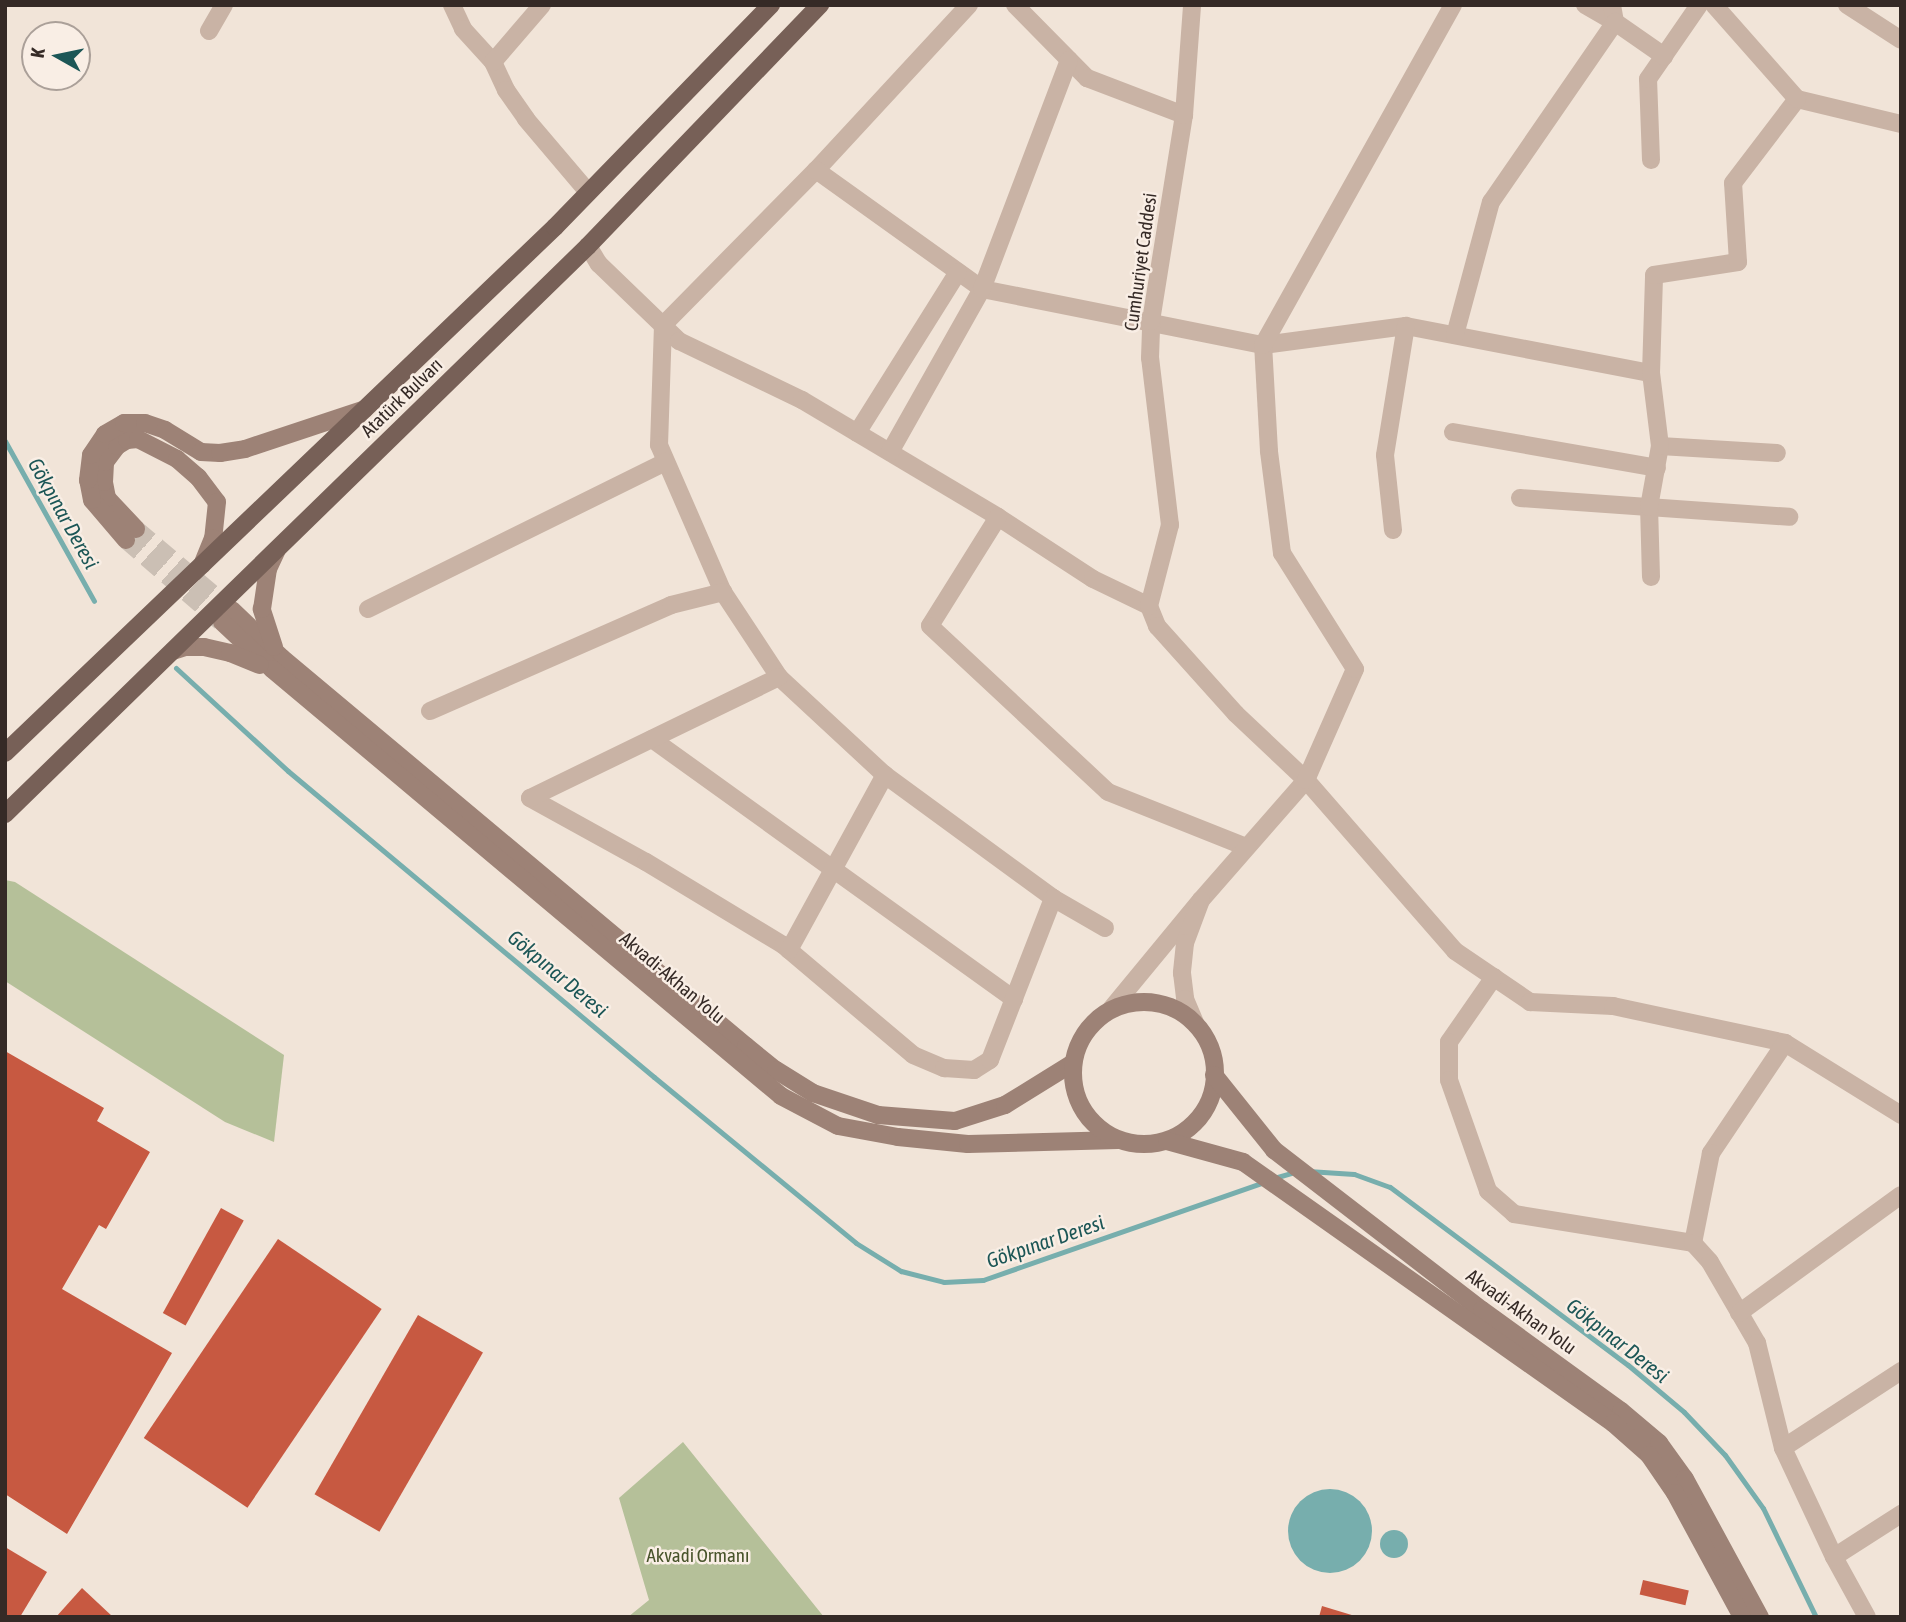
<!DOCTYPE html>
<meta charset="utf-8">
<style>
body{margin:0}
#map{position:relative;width:1906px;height:1622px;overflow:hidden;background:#f1e4d8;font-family:"Asap Condensed",sans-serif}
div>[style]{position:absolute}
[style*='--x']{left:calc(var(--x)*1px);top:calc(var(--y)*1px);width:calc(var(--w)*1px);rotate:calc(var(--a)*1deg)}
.green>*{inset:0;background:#b5c099}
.water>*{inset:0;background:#77aead}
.round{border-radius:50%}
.stream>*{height:5px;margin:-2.5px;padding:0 2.5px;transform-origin:2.5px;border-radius:2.5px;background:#77aead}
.building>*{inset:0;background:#c75941;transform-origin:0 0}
.secondary-tunnel>*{height:18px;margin-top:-9px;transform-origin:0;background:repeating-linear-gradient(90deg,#cbbfb4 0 18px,transparent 0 27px)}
.minor>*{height:18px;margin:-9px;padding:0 9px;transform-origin:9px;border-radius:9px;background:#c9b3a5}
.secondary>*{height:18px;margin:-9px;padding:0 9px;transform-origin:9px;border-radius:9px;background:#9d8276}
.secondary>.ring{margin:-9px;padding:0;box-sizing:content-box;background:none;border:18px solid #9d8276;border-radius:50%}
.primary>*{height:18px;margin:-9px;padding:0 9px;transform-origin:9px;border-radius:9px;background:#776057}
span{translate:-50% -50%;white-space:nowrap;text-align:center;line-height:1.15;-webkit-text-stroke:5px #f9eee5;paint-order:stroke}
.street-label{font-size:19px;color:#352a26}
.park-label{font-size:19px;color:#47532a}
.water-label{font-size:21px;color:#1c5656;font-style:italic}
.frame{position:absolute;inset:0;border:7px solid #352a26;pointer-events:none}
.north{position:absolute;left:21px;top:21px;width:70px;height:70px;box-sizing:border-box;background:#f9eee5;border:2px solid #aba099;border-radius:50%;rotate:279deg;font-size:19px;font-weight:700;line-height:28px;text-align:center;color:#352a26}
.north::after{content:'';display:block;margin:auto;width:24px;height:32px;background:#1c5656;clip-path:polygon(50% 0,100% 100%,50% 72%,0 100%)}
</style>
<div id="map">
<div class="green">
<div style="clip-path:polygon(5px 880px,15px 882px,284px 1055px,274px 1142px,225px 1122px,5px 981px)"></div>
<div style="clip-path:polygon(683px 1442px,824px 1617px,628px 1617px,649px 1600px,619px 1498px)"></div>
</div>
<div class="water">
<div class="round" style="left:1288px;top:1489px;width:84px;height:84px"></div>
<div class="round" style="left:1380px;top:1530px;width:28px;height:28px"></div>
</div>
<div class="stream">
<div style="--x:5;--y:441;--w:183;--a:60.9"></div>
<div style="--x:176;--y:668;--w:152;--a:42.6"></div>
<div style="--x:288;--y:771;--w:477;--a:39.9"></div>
<div style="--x:654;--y:1077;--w:261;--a:39.4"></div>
<div style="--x:856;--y:1243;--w:53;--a:31.9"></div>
<div style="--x:901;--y:1271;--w:44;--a:14.3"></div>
<div style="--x:944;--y:1282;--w:39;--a:-3"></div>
<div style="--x:983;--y:1280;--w:299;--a:-19.2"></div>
<div style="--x:1308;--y:1171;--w:46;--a:3.7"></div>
<div style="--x:1354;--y:1174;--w:38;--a:20"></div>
<div style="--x:1390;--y:1187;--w:297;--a:36.8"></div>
<div style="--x:1628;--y:1365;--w:73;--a:40"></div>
<div style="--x:1684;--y:1412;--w:59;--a:46.4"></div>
<div style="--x:1725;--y:1455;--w:65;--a:54.4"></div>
<div style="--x:1763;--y:1508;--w:121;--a:64.1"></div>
<div style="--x:1274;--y:1178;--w:22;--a:-16"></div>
</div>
<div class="building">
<div style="clip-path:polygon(5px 1051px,104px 1108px,97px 1121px,150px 1152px,106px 1229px,99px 1225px,62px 1289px,172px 1353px,67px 1534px,5px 1494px)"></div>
<div style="left:221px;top:1208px;width:26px;height:120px;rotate:29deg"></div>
<div style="left:278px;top:1239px;width:125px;height:240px;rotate:34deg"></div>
<div style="left:418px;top:1315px;width:75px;height:207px;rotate:30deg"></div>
<div style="clip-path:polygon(5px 1547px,47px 1572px,20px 1617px,5px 1617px)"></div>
<div style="left:1643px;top:1580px;width:47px;height:15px;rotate:13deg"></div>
<div style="clip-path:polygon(82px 1588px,113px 1617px,56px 1617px)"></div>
<div style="clip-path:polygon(1322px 1606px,1355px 1616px,1355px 1617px,1319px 1617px)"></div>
</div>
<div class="secondary-tunnel">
<div style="--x:136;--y:529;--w:126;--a:40.2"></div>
<div style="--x:126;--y:540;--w:125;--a:40.8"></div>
</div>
<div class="minor">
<div style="--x:452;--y:5;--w:26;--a:65"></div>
<div style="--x:463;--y:29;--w:45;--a:47.7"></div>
<div style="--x:493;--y:62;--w:31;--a:65"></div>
<div style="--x:506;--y:90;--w:35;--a:55"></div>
<div style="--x:526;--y:119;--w:94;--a:49.7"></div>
<div style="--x:969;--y:5;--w:225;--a:132.8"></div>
<div style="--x:816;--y:170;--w:218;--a:134.6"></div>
<div style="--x:663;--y:325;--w:120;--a:91.9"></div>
<div style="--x:659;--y:445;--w:160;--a:66.5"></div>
<div style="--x:723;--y:592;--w:102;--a:56.6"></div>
<div style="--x:779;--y:677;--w:144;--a:42.8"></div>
<div style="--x:885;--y:775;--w:208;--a:36.2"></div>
<div style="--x:1053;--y:898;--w:60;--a:30"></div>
<div style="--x:1015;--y:5;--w:103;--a:45.4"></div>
<div style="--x:1087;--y:78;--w:104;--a:20.9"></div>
<div style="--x:1585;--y:5;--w:34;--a:30"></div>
<div style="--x:1615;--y:22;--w:17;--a:-100"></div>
<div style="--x:1847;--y:5;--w:64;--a:32.9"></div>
<div style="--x:209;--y:31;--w:30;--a:-60"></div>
<div style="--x:493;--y:62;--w:75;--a:-49.3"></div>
<div style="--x:1797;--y:99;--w:107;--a:13.5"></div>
<div style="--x:1651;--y:160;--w:81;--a:-92.1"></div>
<div style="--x:1648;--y:79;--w:90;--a:-55.4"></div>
<div style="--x:816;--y:170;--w:204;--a:35.6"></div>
<div style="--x:982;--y:289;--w:287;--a:11.3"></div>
<div style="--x:1263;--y:345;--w:144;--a:-7.6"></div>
<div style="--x:1406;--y:326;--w:249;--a:10.9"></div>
<div style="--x:588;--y:246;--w:21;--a:59"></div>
<div style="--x:599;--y:264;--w:111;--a:43.9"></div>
<div style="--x:679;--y:341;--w:136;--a:25.6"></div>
<div style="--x:802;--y:400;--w:228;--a:30.8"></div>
<div style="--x:998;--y:517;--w:113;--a:33.1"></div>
<div style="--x:1093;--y:579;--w:62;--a:25.7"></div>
<div style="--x:1149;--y:606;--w:22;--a:68"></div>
<div style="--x:1157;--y:626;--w:118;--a:48.1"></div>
<div style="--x:1236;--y:714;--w:96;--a:43.3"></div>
<div style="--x:1306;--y:780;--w:227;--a:48.9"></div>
<div style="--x:1455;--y:951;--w:91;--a:34.2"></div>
<div style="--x:1530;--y:1002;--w:83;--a:2.8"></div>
<div style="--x:1613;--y:1006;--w:176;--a:12.1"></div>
<div style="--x:1785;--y:1043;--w:137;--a:31.8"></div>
<div style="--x:1455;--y:335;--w:138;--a:-74.9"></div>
<div style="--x:1491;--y:202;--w:219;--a:-55.4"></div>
<div style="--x:1615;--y:22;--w:60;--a:34.8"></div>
<div style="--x:1453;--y:432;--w:207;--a:10"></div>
<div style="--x:857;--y:433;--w:190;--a:-57.9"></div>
<div style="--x:1660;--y:446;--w:117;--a:3.4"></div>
<div style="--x:890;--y:452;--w:187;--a:-60.6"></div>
<div style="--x:982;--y:289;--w:245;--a:-69.2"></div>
<div style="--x:1520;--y:498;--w:270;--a:4"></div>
<div style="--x:998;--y:517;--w:128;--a:122"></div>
<div style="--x:930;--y:626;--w:243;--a:43"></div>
<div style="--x:1108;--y:792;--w:149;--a:21.7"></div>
<div style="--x:1393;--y:530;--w:75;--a:-96.1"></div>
<div style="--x:1385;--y:455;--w:131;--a:-80.8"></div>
<div style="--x:1651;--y:577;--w:70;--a:-91.6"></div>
<div style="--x:1649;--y:507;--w:62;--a:-79.8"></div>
<div style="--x:1660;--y:446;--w:74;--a:-97"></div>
<div style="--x:1651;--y:373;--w:98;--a:-88.2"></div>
<div style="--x:1654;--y:275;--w:85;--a:-8.8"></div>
<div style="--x:1738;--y:262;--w:79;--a:-93.6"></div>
<div style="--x:1733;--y:183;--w:106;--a:-52.7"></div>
<div style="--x:1797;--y:99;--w:125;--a:-131.4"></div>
<div style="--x:1149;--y:606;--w:84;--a:-75.5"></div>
<div style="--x:1170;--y:525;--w:168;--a:-96.8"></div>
<div style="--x:1150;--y:358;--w:37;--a:-88"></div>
<div style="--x:1151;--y:321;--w:209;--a:-80.9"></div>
<div style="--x:1184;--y:115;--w:110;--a:-85.8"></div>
<div style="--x:368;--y:609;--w:332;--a:-26.3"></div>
<div style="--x:430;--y:711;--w:263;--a:-23.7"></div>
<div style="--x:671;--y:605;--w:54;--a:-14"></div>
<div style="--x:652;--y:739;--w:446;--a:35.7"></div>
<div style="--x:530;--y:798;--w:132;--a:28.9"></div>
<div style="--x:646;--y:862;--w:160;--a:31.2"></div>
<div style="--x:783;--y:945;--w:170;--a:40.2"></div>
<div style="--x:913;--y:1055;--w:34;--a:23"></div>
<div style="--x:944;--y:1068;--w:30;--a:4"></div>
<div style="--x:974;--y:1070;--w:19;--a:-32"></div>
<div style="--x:990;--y:1060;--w:174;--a:-68.7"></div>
<div style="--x:530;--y:798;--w:277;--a:-25.9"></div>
<div style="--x:1201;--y:900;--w:159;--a:-48.8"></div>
<div style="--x:1306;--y:780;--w:121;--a:-66.2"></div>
<div style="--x:1355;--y:669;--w:137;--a:-122.2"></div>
<div style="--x:1282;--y:553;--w:103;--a:-97.3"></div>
<div style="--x:1269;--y:451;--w:106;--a:-93.2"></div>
<div style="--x:1263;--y:345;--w:389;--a:-60.8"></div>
<div style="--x:789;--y:950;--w:200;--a:-61.3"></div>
<div style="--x:1494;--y:977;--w:79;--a:124.7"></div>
<div style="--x:1449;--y:1042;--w:38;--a:90"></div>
<div style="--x:1449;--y:1080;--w:118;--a:70.6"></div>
<div style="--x:1488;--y:1191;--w:35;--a:41"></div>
<div style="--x:1514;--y:1214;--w:181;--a:9.2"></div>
<div style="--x:1111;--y:1009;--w:141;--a:-50.5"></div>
<div style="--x:1201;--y:900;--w:46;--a:110.4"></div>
<div style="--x:1185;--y:943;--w:30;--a:96"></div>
<div style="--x:1182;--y:973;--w:26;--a:83"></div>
<div style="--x:1185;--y:999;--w:26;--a:67"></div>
<div style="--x:1785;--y:1043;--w:133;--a:123.9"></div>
<div style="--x:1711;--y:1153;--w:92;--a:101.3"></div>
<div style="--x:1693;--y:1243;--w:25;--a:48"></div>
<div style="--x:1710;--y:1262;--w:94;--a:59.9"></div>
<div style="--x:1757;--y:1343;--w:108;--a:76.1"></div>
<div style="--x:1783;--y:1448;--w:120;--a:64.9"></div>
<div style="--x:1834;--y:1557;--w:68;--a:61.2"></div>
<div style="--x:1739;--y:1313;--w:200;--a:-36.1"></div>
<div style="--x:1783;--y:1448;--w:141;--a:-33.1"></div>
<div style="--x:1834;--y:1557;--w:80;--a:-32.7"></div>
</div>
<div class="secondary">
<div style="--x:136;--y:529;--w:42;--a:-133.1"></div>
<div style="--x:107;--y:498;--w:16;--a:-101"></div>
<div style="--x:104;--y:482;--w:20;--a:-87"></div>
<div style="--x:105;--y:462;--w:20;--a:-53"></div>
<div style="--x:117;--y:446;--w:12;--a:-31"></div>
<div style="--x:127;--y:440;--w:11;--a:-5"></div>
<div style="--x:138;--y:439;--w:44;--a:27.1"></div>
<div style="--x:177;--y:459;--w:28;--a:41"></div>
<div style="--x:198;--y:477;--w:31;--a:53"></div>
<div style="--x:217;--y:502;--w:36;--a:96"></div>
<div style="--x:213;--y:538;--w:29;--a:112"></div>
<div style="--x:126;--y:540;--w:52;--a:-130.4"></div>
<div style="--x:92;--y:500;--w:20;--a:-101"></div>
<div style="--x:88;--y:480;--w:25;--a:-83"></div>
<div style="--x:91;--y:455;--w:25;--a:-56"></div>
<div style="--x:105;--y:434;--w:22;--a:-30"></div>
<div style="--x:124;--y:423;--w:21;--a:0"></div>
<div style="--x:145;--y:423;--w:21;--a:19"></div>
<div style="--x:165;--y:430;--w:42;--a:31.4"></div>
<div style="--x:201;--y:452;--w:19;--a:3"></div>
<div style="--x:220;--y:453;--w:25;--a:-9"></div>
<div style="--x:245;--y:449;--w:126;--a:-18.4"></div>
<div style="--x:232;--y:610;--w:69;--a:43.8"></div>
<div style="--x:282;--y:658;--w:605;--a:39.9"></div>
<div style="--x:746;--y:1046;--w:38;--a:39"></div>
<div style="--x:776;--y:1070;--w:44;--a:31.9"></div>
<div style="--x:813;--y:1093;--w:69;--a:18.7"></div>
<div style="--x:878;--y:1115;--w:77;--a:4.5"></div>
<div style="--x:955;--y:1121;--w:52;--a:-17.7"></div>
<div style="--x:1005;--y:1105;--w:80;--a:-31.7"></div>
<div style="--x:222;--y:622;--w:69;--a:43.2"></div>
<div style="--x:272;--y:669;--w:664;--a:39.99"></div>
<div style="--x:781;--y:1096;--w:64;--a:27.8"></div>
<div style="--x:838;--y:1126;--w:61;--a:10.4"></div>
<div style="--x:898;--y:1137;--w:70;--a:5.7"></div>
<div style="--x:968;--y:1144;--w:150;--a:-1.5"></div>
<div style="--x:274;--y:647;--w:40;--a:-108"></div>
<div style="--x:262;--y:609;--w:40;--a:-81.5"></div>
<div style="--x:268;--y:569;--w:21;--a:-65"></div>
<div style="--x:173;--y:651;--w:13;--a:-18"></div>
<div style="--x:185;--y:647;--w:19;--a:0"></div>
<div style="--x:204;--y:647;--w:27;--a:13"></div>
<div style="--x:230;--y:653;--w:32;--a:22"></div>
<div class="ring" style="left:1073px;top:1002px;width:124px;height:124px"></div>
<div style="--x:1214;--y:1075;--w:96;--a:51.3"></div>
<div style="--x:1274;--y:1150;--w:262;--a:37.6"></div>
<div style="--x:1482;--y:1310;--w:172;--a:36"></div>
<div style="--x:1621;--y:1411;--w:50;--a:40.1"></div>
<div style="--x:1659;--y:1443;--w:44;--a:54.2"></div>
<div style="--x:1685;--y:1479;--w:157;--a:61.5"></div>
<div style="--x:1167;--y:1141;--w:79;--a:15.4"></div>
<div style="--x:1243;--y:1162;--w:453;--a:35.2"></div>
<div style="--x:1613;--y:1423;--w:48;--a:41.6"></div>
<div style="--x:1649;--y:1455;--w:46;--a:55.6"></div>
<div style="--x:1675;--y:1493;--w:141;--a:61.6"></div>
</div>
<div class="primary">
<div style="--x:5;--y:753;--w:761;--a:-43.72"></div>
<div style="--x:555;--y:227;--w:310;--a:-45.8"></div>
<div style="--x:5;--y:814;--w:814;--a:-44.25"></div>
<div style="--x:588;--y:246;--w:335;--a:-46.1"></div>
</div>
<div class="street-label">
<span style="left:1141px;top:262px;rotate:-82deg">Cumhuriyet Caddesi</span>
<span style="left:402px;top:398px;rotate:-44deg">Atatürk Bulvarı</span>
<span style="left:672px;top:978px;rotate:40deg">Akvadi-Akhan Yolu</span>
<span style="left:1521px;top:1312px;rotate:36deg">Akvadi-Akhan Yolu</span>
</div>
<div class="park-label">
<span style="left:698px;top:1556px">Akvadi Ormanı</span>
</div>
<div class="water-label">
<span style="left:64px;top:513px;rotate:61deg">Gökpınar Deresi</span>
<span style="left:558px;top:973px;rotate:40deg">Gökpınar Deresi</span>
<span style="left:1045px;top:1241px;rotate:-19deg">Gökpınar Deresi</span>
<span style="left:1618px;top:1340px;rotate:38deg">Gökpınar Deresi</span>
</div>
<div class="frame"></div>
<div class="north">K</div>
</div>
